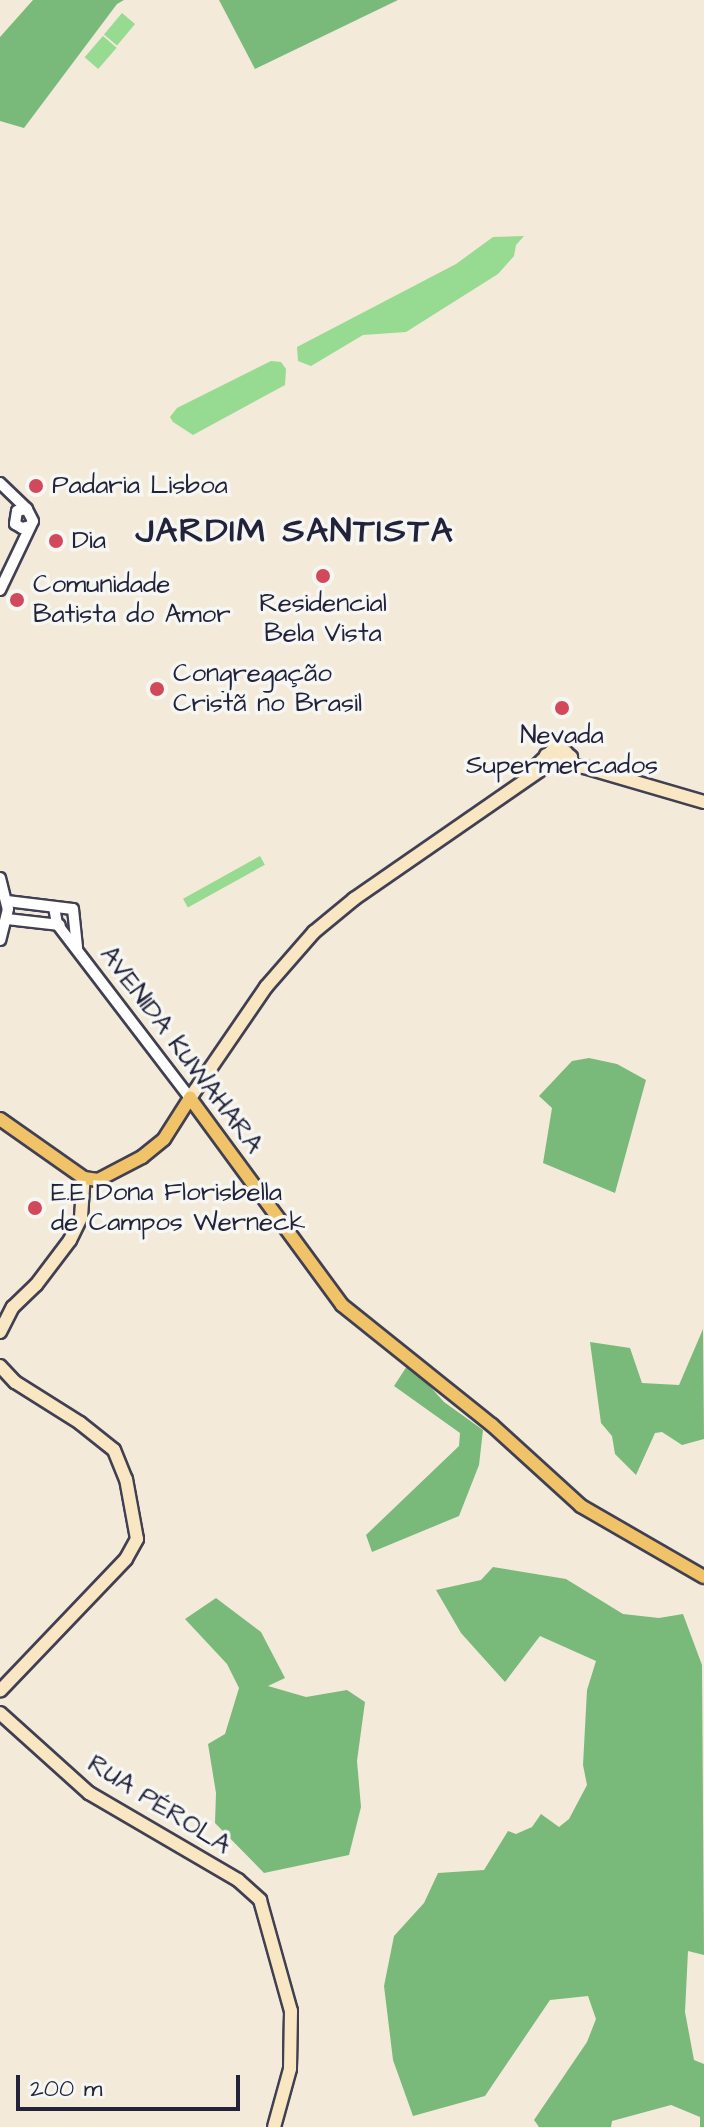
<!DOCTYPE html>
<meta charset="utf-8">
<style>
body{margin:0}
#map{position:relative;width:704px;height:2127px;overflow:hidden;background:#f3ead9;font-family:"Architects Daughter",sans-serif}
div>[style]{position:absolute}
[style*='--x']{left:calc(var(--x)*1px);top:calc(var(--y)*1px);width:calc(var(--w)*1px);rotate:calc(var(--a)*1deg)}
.green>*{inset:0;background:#97da91;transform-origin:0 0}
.forest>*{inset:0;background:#79ba7b}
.roads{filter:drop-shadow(2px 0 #414053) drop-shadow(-2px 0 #414053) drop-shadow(0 2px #414053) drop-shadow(0 -2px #414053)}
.tertiary>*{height:10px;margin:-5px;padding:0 5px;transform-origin:5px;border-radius:5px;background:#fff}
.secondary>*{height:12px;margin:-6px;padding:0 6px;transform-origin:6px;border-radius:6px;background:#f9e7c3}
.primary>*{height:12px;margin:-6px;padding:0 6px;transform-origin:6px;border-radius:6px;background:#f1c369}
.dots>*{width:22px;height:22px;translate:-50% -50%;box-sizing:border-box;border:4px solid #f6f6f2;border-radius:50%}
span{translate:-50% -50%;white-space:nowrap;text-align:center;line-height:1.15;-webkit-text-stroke:7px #f6f6f2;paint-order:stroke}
.poi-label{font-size:26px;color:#22223b}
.left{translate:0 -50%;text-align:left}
.street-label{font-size:26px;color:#22223b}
.district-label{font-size:34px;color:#22223b;font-weight:700;letter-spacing:2px}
.scale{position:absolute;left:16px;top:2075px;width:224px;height:36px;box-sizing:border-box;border:4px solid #22223b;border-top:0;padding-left:10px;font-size:24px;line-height:28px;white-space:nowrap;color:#22223b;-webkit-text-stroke:6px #f6f6f2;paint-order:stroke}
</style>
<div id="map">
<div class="green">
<div style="left:122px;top:13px;width:17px;height:28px;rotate:40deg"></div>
<div style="left:103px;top:36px;width:18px;height:28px;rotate:41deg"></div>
<div style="clip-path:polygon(524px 236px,516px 245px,514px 256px,498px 274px,406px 332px,363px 335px,311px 366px,298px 361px,297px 347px,456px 264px,493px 237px)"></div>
<div style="clip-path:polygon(271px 361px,281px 362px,286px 369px,285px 385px,193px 435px,173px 422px,170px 417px,177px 408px)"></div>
<div style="left:260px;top:856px;width:10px;height:88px;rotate:61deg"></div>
</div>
<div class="forest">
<div style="clip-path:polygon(33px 0,124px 0,117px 4px,24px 128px,0 121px,0 37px)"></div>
<div style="clip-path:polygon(219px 0,398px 0,255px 69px)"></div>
<div style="clip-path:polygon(589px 1058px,617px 1064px,646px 1080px,615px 1193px,543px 1163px,552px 1108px,539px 1096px,572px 1061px)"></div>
<div style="clip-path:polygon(703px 1329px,704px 1439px,682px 1445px,662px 1432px,655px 1433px,636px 1475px,615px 1454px,612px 1436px,601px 1423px,590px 1342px,630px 1348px,642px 1383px,679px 1385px)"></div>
<div style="clip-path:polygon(409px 1363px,444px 1402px,483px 1430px,479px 1465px,459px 1516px,372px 1552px,366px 1535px,459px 1446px,460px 1433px,394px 1386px)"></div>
<div style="clip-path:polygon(493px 1567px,566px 1579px,623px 1614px,659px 1618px,683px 1614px,702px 1665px,704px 1955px,688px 1951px,685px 2012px,694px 2060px,704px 2064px,704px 2127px,700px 2127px,700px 2117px,671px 2105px,612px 2121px,611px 2127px,539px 2127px,534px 2120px,587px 2042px,596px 2019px,588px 1996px,550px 2000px,485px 2096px,413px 2116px,393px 2060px,384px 1986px,394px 1936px,424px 1903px,438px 1873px,484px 1870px,508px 1831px,516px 1834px,532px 1827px,541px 1814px,559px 1827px,569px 1819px,587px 1785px,583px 1765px,587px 1690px,596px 1661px,540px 1636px,505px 1682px,461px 1633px,436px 1590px,481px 1580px)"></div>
<div style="clip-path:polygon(216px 1598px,261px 1632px,285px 1678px,268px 1686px,306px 1697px,347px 1690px,365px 1702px,357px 1761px,361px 1807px,349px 1855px,264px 1873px,215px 1823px,216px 1793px,208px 1744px,225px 1734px,239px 1688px,227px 1664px,185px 1619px)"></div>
</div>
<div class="roads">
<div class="tertiary">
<div style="--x:0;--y:483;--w:37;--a:44"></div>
<div style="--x:0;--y:590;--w:76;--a:-64.4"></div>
<div style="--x:33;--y:521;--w:13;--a:-117"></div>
<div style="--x:27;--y:509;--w:10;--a:169"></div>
<div style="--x:17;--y:511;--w:13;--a:99"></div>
<div style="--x:15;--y:524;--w:8;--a:30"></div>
<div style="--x:22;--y:528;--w:8;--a:-14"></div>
<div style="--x:0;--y:878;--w:32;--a:76"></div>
<div style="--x:8;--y:909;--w:32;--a:104"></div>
<div style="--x:7;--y:901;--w:66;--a:6.9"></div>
<div style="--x:73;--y:909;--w:39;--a:84"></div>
<div style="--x:54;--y:907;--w:17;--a:80"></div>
<div style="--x:57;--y:924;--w:219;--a:52.6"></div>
<div style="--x:7;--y:919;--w:53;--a:6.5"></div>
</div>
<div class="secondary">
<div style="--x:546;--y:755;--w:11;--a:45"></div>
<div style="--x:554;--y:763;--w:30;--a:8"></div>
<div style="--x:584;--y:767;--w:125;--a:16.3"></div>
<div style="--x:529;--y:773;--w:39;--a:-44"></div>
<div style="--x:557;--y:746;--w:18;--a:38"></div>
<div style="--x:190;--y:1098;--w:135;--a:-55.6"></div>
<div style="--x:266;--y:987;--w:73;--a:-48.9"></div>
<div style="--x:314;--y:932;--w:52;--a:-39.5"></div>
<div style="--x:354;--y:899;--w:258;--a:-34.7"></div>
<div style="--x:0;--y:1332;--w:28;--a:-63"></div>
<div style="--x:13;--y:1307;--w:32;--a:-44"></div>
<div style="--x:36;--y:1285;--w:56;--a:-52.9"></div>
<div style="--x:70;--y:1240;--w:25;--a:-64"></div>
<div style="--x:81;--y:1217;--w:39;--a:-86"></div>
<div style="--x:0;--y:1366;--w:22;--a:47"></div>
<div style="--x:15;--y:1382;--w:77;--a:32.2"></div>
<div style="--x:80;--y:1423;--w:43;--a:38.5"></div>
<div style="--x:114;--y:1450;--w:31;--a:68"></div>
<div style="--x:126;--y:1479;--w:61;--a:79.6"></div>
<div style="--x:137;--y:1539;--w:23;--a:119"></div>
<div style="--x:126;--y:1559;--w:182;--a:133.7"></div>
<div style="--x:0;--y:1713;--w:120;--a:42"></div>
<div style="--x:89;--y:1793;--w:173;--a:30.3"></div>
<div style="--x:238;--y:1880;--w:30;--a:42"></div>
<div style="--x:260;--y:1900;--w:115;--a:74.4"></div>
<div style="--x:291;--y:2011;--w:58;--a:91"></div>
<div style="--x:290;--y:2069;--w:60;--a:105.4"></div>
</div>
<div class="primary">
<div style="--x:0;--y:1119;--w:103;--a:35.1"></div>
<div style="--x:84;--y:1178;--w:14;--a:8"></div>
<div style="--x:98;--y:1180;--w:50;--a:-27.6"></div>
<div style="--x:142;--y:1157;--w:28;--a:-39"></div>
<div style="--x:164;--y:1139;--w:49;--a:-57.6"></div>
<div style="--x:190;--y:1098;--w:257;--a:53.7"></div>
<div style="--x:342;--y:1305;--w:192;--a:38.7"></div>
<div style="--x:492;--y:1425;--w:120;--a:42.3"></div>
<div style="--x:581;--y:1506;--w:142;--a:30"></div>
</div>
</div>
<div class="dots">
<div style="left:36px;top:486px;background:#d1495b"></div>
<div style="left:56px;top:541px;background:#d1495b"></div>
<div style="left:323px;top:576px;background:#d1495b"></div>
<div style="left:17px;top:600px;background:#d1495b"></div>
<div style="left:157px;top:689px;background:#d1495b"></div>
<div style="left:562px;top:708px;background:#d1495b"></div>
<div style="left:35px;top:1208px;background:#d1495b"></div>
</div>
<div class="poi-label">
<span class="left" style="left:52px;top:486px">Padaria Lisboa</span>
<span class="left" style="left:72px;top:541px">Dia</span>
<span class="left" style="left:33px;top:600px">Comunidade<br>Batista do Amor</span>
<span style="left:323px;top:619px">Residencial<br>Bela Vista</span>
<span class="left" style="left:173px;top:689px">Congregação<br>Cristã no Brasil</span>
<span style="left:562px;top:751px">Nevada<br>Supermercados</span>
<span class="left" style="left:51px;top:1208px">E.E Dona Florisbella<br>de Campos Werneck</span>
</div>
<div class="street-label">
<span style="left:181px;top:1050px;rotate:53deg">AVENIDA KUWAHARA</span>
<span style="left:159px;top:1805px;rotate:32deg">RUA PÉROLA</span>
</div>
<div class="district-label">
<span style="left:295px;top:532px">JARDIM SANTISTA</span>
</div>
<div class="scale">200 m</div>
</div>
